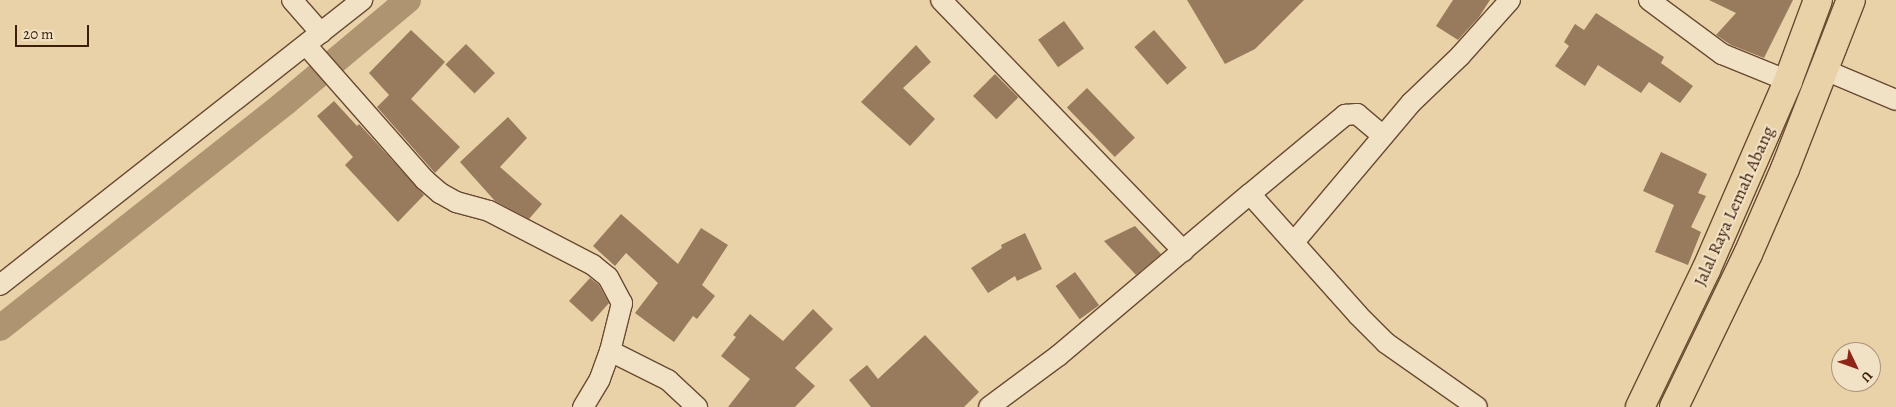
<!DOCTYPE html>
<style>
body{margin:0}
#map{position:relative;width:1896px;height:407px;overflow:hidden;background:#e9d2a8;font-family:Alegreya,serif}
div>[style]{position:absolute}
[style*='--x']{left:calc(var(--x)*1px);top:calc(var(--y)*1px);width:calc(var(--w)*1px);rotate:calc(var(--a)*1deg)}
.canal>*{height:26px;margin:-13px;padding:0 13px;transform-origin:13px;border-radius:13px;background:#af9472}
.building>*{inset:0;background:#977b5c;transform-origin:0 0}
.roads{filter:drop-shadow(1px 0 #694a32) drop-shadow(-1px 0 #694a32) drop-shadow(0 1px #694a32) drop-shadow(0 -1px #694a32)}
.minor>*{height:20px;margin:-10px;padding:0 10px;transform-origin:10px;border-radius:10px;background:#f1e2c6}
.trunk>*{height:28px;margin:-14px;padding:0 14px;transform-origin:14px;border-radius:14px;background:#e9d2a8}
span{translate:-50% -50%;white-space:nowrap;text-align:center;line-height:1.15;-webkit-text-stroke:4px #f1e2c6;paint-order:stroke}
.street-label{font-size:18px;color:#3e1d0a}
.north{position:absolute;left:1831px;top:342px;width:50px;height:50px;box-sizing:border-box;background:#f1e2c6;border:1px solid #a9937b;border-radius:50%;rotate:132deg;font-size:14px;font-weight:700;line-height:20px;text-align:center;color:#3e1d0a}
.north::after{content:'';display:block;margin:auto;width:18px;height:22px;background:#8f2418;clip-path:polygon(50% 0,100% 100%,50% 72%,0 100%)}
.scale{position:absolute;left:15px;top:25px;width:74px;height:22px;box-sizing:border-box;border:2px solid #3e1d0a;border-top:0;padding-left:6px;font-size:15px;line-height:18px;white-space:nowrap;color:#3e1d0a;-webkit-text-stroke:4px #f1e2c6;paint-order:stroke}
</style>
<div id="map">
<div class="canal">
<div style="--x:0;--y:328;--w:365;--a:-38.3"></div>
<div style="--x:286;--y:102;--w:159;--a:-39.9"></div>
</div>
<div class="building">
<div style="clip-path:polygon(1187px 0,1304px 0,1255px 49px,1225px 64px)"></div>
<div style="clip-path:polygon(1453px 0,1490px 0,1479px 17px,1458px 40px,1436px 26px)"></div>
<div style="clip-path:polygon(1709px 0,1793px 0,1764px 58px,1731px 45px,1716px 35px,1736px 13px)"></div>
<div style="clip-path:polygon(1596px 13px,1664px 57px,1661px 63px,1693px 86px,1680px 103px,1649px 82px,1641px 93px,1598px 65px,1585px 86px,1555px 66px,1569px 46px,1564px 42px,1575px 24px,1584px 30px)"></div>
<div style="left:1064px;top:21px;width:34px;height:32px;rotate:54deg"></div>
<div style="clip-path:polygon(411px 30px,445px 62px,411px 99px,460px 147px,435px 173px,377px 107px,389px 95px,369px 73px)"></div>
<div style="left:1154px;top:30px;width:50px;height:26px;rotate:49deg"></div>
<div style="left:466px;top:44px;width:41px;height:29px;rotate:45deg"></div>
<div style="clip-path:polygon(916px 45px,931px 62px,903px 88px,935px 119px,910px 146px,861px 102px)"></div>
<div style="left:995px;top:74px;width:33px;height:31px;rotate:45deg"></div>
<div style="left:1087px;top:88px;width:69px;height:28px;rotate:46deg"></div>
<div style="clip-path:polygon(334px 101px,357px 126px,359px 124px,424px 195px,398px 222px,345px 165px,353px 157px,317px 116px)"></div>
<div style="clip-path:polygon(508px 117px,527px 138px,500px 167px,542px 204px,529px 219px,495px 201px,460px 162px)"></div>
<div style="clip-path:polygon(1661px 152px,1707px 174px,1698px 193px,1706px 196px,1691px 227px,1701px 232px,1688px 265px,1655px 252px,1674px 205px,1643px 191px)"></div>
<div style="clip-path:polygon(621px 214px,678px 264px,701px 228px,728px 245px,702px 285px,715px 296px,697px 319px,693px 316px,674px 342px,635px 313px,658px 283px,626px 253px,615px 266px,593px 246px)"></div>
<div style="clip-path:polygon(1135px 226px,1161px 254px,1136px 275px,1104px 241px)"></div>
<div style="clip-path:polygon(1025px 233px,1042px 269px,1017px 281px,1015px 276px,988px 293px,971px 268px,1002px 248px,1001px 245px)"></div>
<div style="left:1075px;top:272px;width:41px;height:24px;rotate:54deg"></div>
<div style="clip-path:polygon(590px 278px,599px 285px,609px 303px,592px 322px,569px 301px)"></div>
<div style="clip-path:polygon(813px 309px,833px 329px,795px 368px,815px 386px,795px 407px,728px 407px,750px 379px,721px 356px,736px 337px,733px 335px,750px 314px,783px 341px)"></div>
<div style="clip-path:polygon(925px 335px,979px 392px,964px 407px,871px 407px,849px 380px,867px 365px,878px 379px)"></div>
</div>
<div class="roads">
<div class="minor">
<div style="--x:292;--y:0;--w:44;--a:48.7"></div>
<div style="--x:941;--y:0;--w:349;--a:46"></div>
<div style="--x:1649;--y:0;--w:91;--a:36.5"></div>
<div style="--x:1722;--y:54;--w:71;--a:22.2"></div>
<div style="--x:306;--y:45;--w:180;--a:48.6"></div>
<div style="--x:425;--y:180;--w:20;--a:41"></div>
<div style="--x:440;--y:193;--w:18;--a:29"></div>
<div style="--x:456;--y:202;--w:34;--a:15"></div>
<div style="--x:489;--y:211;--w:117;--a:27.4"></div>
<div style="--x:593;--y:265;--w:19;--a:39"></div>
<div style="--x:608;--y:277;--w:30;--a:62"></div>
<div style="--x:622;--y:303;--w:49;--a:104"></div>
<div style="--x:610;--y:351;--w:30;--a:110"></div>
<div style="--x:600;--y:379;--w:33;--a:121"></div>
<div style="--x:1825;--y:70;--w:77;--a:22.9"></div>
<div style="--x:1250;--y:194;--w:124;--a:-39.7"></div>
<div style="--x:1345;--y:115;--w:12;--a:-5"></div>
<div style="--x:1357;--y:114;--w:34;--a:40"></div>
<div style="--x:1294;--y:242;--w:182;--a:-49.9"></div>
<div style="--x:1411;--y:103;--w:68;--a:-43.8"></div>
<div style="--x:1460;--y:56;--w:75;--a:-48.2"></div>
<div style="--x:0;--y:285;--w:461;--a:-38.2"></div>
<div style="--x:610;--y:351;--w:65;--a:26.6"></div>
<div style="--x:668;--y:380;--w:40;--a:43"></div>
<div style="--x:989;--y:407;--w:86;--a:-36.5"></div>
<div style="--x:1058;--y:356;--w:251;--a:-40.2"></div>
<div style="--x:1250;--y:194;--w:162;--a:48.2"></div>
<div style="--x:1358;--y:315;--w:40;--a:45"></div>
<div style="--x:1386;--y:343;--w:111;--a:35.1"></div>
</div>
<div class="trunk">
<div style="--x:1640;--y:407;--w:152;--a:-64.3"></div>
<div style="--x:1706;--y:270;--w:206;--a:-66.5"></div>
<div style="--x:1788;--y:81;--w:86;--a:-69.7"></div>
<div style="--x:1674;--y:407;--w:170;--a:-64.2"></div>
<div style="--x:1748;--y:254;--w:93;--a:-66.5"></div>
<div style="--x:1785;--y:169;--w:181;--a:-68.7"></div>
</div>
</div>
<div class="street-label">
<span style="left:1734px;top:206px;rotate:-66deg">Jalal Raya Lemah Abang</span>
</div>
<div class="north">U</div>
<div class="scale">20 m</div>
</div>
